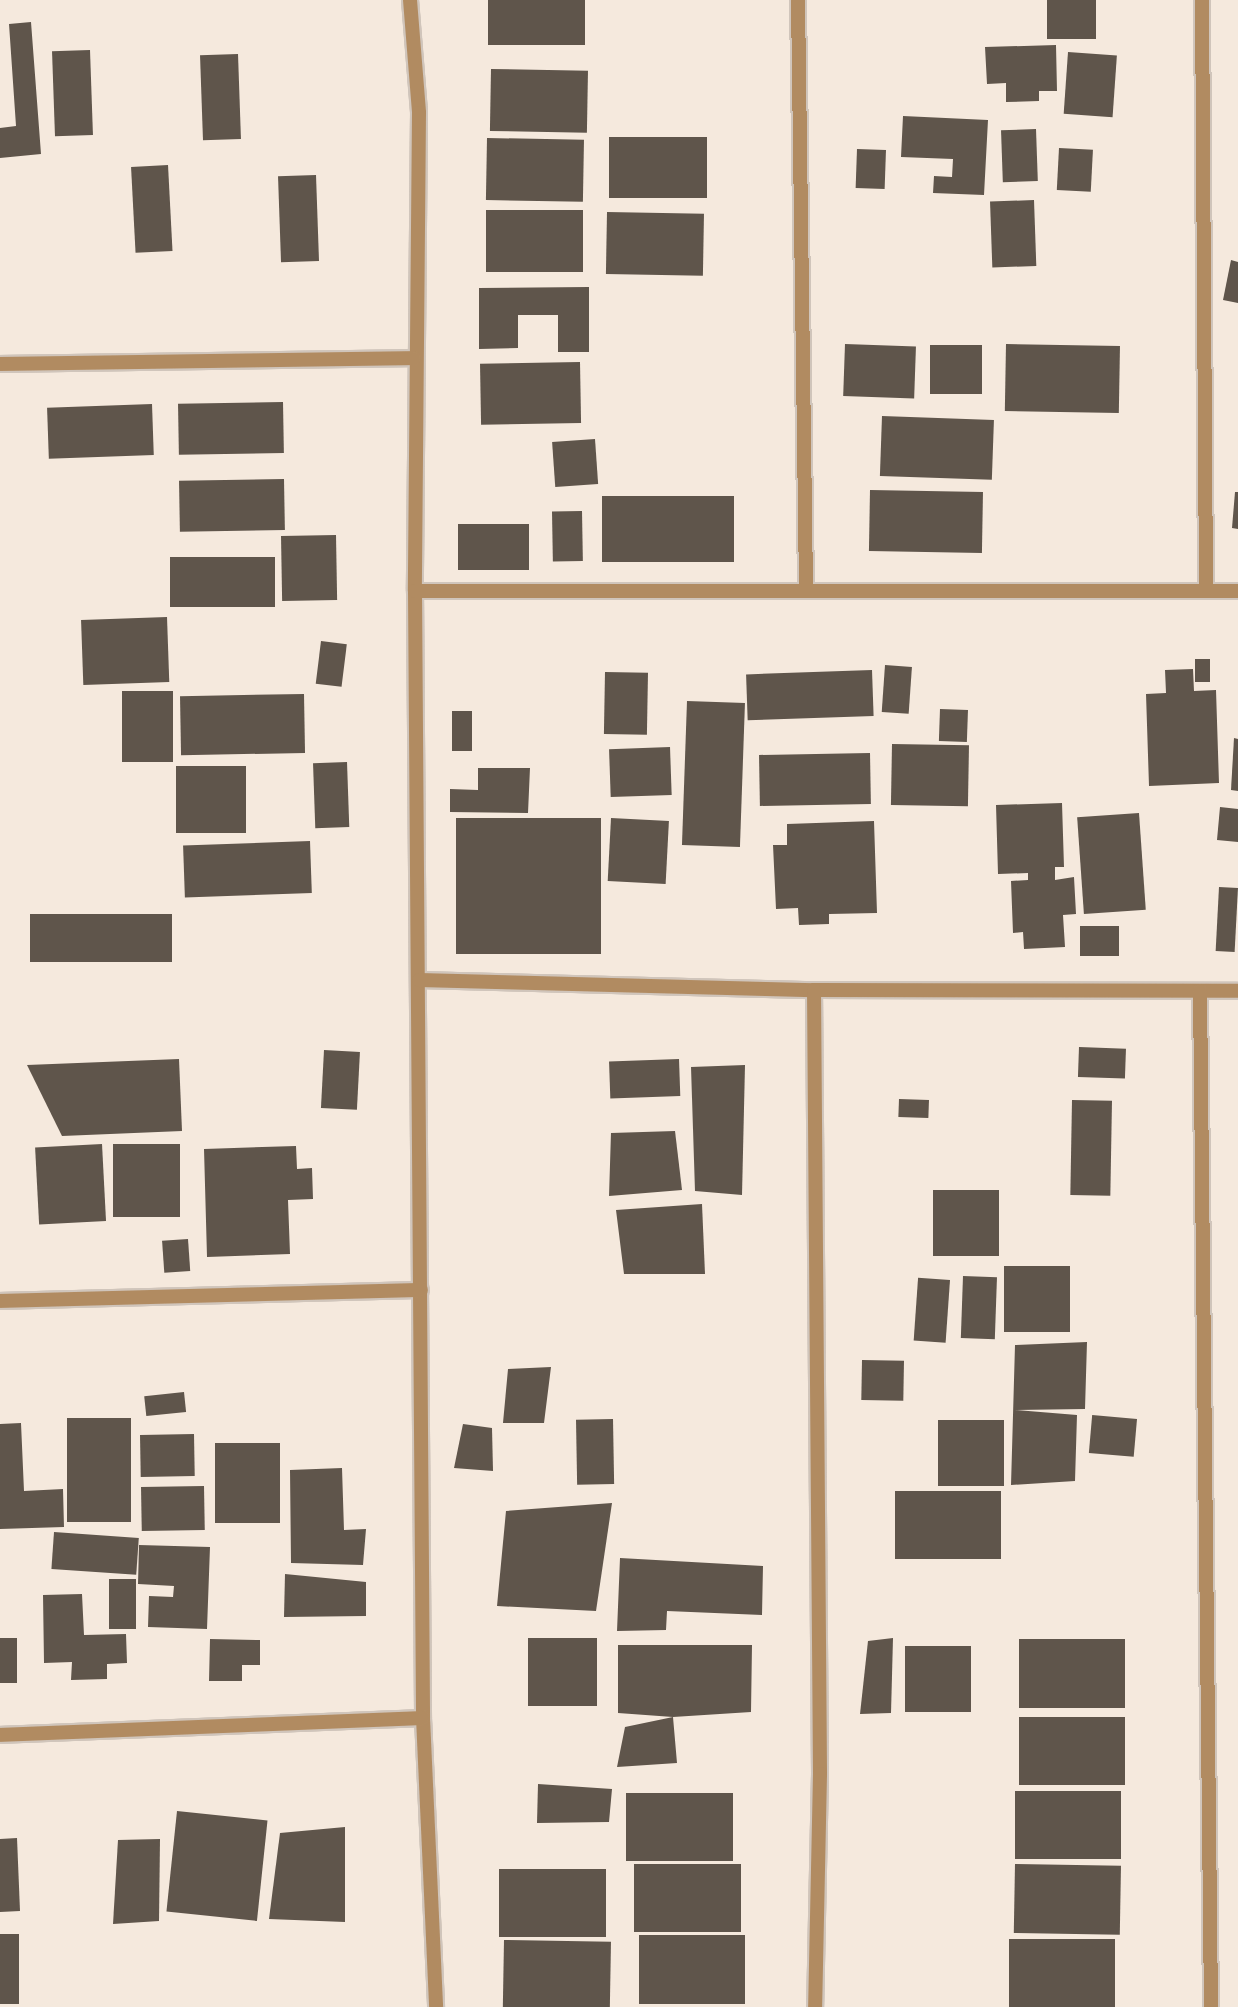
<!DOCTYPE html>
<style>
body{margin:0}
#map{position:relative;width:1238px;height:2007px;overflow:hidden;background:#f5e9dd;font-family:"Fira Sans",sans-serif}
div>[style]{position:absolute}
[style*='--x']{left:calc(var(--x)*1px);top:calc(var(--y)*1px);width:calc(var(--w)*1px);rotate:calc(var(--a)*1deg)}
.building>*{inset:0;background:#5f554b;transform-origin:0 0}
.roads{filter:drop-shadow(2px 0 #d0c5bb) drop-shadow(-2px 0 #d0c5bb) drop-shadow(0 2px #d0c5bb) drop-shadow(0 -2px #d0c5bb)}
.street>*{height:14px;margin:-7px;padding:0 7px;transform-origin:7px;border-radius:7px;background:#b18b61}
span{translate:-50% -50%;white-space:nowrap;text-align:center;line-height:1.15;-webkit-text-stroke:7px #fff;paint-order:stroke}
</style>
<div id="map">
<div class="building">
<div style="left:488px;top:0;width:97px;height:45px"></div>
<div style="left:1047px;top:0;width:49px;height:39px"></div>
<div style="clip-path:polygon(31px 22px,41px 154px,0 158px,0 128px,16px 126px,9px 24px)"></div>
<div style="clip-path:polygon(1056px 45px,1057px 91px,1039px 91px,1039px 101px,1006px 102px,1006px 83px,987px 84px,985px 47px)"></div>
<div style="left:90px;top:50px;width:85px;height:38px;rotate:88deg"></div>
<div style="left:1068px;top:52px;width:49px;height:62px;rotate:4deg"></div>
<div style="left:238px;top:54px;width:85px;height:38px;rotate:88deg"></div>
<div style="left:491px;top:69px;width:97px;height:62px;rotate:1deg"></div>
<div style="clip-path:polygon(903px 116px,988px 120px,984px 195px,933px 193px,934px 176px,952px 177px,953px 159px,901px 157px)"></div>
<div style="left:1036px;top:129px;width:52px;height:35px;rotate:88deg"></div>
<div style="left:609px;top:137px;width:98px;height:61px"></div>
<div style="left:487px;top:138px;width:97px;height:62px;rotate:1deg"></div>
<div style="left:1059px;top:148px;width:34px;height:42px;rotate:3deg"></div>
<div style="left:857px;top:149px;width:29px;height:39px;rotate:2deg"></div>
<div style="left:168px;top:165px;width:86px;height:37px;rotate:87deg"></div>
<div style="left:316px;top:175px;width:86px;height:38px;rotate:88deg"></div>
<div style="left:1034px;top:200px;width:66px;height:44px;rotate:88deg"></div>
<div style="left:486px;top:210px;width:97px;height:62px"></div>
<div style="left:607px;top:212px;width:97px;height:62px;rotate:1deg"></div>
<div style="clip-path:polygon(1231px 260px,1238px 262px,1238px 303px,1223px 300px)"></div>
<div style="clip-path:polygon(589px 287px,589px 352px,558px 352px,558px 315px,518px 315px,518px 348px,479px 349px,479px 288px)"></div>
<div style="left:845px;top:344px;width:71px;height:52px;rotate:2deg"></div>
<div style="left:1006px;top:344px;width:114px;height:67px;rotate:1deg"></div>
<div style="left:930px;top:345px;width:52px;height:49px"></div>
<div style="left:580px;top:362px;width:61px;height:100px;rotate:89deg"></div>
<div style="left:283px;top:402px;width:51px;height:105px;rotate:89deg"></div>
<div style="left:152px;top:404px;width:51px;height:105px;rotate:88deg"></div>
<div style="left:882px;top:416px;width:112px;height:60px;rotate:2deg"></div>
<div style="left:595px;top:439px;width:45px;height:43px;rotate:86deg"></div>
<div style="left:284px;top:479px;width:51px;height:105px;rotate:89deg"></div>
<div style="left:870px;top:490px;width:113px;height:61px;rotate:1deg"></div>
<div style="clip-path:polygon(1235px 492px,1238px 492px,1238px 529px,1232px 528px)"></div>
<div style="left:734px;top:496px;width:66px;height:132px;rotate:90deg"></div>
<div style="left:582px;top:511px;width:50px;height:30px;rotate:89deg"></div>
<div style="left:529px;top:524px;width:46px;height:71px;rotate:90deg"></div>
<div style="left:336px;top:535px;width:65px;height:55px;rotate:89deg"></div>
<div style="left:275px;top:557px;width:50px;height:105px;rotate:90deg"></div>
<div style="left:167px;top:617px;width:65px;height:86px;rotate:88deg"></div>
<div style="left:321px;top:641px;width:26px;height:43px;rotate:7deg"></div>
<div style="left:1195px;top:659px;width:15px;height:23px"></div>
<div style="left:885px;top:665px;width:27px;height:47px;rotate:4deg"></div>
<div style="clip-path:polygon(1193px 669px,1194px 691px,1216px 690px,1219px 783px,1149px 786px,1146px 694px,1166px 693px,1165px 670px)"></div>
<div style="left:872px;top:670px;width:46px;height:126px;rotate:88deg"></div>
<div style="left:605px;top:672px;width:43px;height:62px;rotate:1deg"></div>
<div style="left:122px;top:691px;width:51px;height:71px"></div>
<div style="left:304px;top:694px;width:59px;height:124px;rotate:89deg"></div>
<div style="left:687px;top:701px;width:58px;height:144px;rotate:2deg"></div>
<div style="left:940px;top:709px;width:28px;height:32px;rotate:2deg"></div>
<div style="left:452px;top:711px;width:20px;height:40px"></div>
<div style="clip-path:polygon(1234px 738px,1238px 739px,1238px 791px,1231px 790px)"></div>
<div style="left:892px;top:744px;width:77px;height:61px;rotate:1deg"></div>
<div style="left:670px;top:747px;width:48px;height:61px;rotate:88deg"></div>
<div style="left:870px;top:753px;width:51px;height:111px;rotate:89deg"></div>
<div style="left:347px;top:762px;width:65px;height:34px;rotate:88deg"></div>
<div style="left:176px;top:766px;width:70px;height:67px"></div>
<div style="clip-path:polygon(478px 768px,530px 768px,528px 813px,450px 812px,450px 789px,478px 790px)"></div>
<div style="clip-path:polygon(1062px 803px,1064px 867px,1055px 867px,1055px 880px,1074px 877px,1076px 914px,1063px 915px,1065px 947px,1024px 949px,1023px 932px,1013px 933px,1011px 881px,1028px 880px,1028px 873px,998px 874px,996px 805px)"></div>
<div style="clip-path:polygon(1220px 807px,1238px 809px,1238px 842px,1217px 840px)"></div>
<div style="left:1139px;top:813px;width:97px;height:62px;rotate:86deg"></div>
<div style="left:601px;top:818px;width:136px;height:145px;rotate:90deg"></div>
<div style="left:611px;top:818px;width:58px;height:63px;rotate:3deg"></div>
<div style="clip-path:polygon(874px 821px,877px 913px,829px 914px,829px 924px,799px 925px,798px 908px,776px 909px,773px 845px,787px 845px,787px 824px)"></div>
<div style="left:310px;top:841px;width:52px;height:127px;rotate:88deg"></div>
<div style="left:1219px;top:887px;width:19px;height:64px;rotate:3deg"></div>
<div style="left:172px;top:914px;width:48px;height:142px;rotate:90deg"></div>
<div style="left:1080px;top:926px;width:39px;height:30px"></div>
<div style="left:1079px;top:1047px;width:47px;height:30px;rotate:2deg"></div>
<div style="left:324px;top:1050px;width:36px;height:58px;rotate:3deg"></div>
<div style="clip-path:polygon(179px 1059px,182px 1131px,62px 1136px,27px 1065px)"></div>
<div style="left:679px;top:1059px;width:37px;height:70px;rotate:88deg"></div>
<div style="clip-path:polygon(745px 1065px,742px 1195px,695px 1191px,691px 1067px)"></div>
<div style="left:899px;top:1099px;width:30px;height:18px;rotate:2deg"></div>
<div style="left:1072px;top:1100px;width:40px;height:95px;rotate:1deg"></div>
<div style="clip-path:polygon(675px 1131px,682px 1190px,609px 1196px,611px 1133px)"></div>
<div style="left:102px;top:1144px;width:77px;height:67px;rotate:87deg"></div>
<div style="left:113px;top:1144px;width:67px;height:73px"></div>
<div style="clip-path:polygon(296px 1146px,297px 1169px,312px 1168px,313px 1199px,288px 1200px,290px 1254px,207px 1257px,204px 1149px)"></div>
<div style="left:933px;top:1190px;width:66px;height:66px"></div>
<div style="clip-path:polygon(702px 1204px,705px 1274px,624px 1274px,616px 1210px)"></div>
<div style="left:188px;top:1239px;width:32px;height:26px;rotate:86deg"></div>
<div style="left:1070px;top:1266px;width:66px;height:66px;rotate:90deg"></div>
<div style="left:963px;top:1276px;width:34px;height:62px;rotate:2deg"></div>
<div style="left:950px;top:1280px;width:63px;height:32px;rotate:94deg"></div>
<div style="clip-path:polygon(1087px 1342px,1085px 1409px,1015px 1410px,1077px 1415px,1075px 1481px,1011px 1485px,1015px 1345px)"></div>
<div style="left:862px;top:1360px;width:42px;height:40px;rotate:1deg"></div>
<div style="clip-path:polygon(551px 1367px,544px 1423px,503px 1423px,508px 1369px)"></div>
<div style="left:184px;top:1392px;width:20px;height:40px;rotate:84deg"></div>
<div style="left:67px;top:1418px;width:64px;height:104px"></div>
<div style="left:613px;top:1419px;width:65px;height:37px;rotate:89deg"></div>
<div style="left:1137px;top:1419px;width:38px;height:45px;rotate:95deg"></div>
<div style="left:1004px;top:1420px;width:66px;height:66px;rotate:90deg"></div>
<div style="clip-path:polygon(21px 1423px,24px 1491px,63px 1489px,64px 1527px,0 1529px,0 1424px)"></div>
<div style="clip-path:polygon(463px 1424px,492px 1428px,493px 1471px,454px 1468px)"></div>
<div style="left:194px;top:1434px;width:42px;height:54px;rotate:89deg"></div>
<div style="left:280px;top:1443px;width:80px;height:65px;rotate:90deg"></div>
<div style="clip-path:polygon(342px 1468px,344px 1530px,366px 1529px,363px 1565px,291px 1563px,290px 1470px)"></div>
<div style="left:204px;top:1486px;width:44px;height:63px;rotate:89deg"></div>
<div style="left:895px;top:1491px;width:106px;height:68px"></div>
<div style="clip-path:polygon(612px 1503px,596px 1611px,497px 1606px,506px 1511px)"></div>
<div style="left:54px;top:1532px;width:85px;height:37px;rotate:4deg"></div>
<div style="clip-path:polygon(139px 1545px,210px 1547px,207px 1629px,148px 1627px,149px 1596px,173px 1597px,174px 1586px,138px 1584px)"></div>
<div style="clip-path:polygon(620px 1558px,763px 1566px,762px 1615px,667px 1611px,666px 1630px,617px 1631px)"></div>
<div style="clip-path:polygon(285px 1574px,366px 1582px,366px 1616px,284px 1617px)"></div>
<div style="left:109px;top:1579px;width:27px;height:50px"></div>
<div style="clip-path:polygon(82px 1594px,84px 1635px,126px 1634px,127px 1663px,107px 1664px,107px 1679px,71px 1680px,72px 1662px,44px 1663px,43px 1595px)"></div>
<div style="left:0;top:1638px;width:17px;height:45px"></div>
<div style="left:528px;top:1638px;width:69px;height:68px"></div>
<div style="clip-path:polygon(893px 1638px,891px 1713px,860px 1714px,868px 1641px)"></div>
<div style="clip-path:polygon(210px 1639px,260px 1640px,260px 1665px,242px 1665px,242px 1681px,209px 1681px)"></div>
<div style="left:1019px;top:1639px;width:106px;height:69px"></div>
<div style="clip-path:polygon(618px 1645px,752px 1645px,751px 1712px,673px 1717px,677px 1763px,617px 1767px,625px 1727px,673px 1717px,618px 1713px)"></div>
<div style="left:905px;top:1646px;width:66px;height:66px"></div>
<div style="left:1019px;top:1717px;width:106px;height:68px"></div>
<div style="clip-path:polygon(538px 1784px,612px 1789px,609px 1822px,537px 1823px)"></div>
<div style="left:1015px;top:1791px;width:106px;height:68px"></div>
<div style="left:626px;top:1793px;width:107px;height:68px"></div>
<div style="left:177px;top:1811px;width:91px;height:101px;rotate:6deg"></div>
<div style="clip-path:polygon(345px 1827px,345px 1922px,269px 1919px,280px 1833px)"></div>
<div style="clip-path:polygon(17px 1838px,20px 1911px,0 1912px,0 1839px)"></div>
<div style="clip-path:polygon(160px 1839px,159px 1921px,113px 1924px,118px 1840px)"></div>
<div style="left:634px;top:1864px;width:107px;height:68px"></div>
<div style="left:1015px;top:1864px;width:106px;height:69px;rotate:1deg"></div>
<div style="left:499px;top:1869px;width:107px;height:68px"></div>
<div style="left:0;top:1934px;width:19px;height:70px"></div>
<div style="left:639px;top:1935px;width:106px;height:69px"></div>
<div style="left:1009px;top:1939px;width:106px;height:68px"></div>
<div style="left:504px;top:1940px;width:107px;height:67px;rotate:1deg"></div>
</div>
<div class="roads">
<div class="street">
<div style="--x:410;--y:0;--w:113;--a:85.4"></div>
<div style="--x:419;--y:113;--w:478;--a:90.5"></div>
<div style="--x:415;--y:591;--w:1127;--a:89.59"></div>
<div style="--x:423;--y:1718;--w:289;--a:87.4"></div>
<div style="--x:798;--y:0;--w:591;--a:89.22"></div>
<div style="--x:1202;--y:0;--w:590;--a:89.61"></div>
<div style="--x:0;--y:364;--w:414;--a:-0.8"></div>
<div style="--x:415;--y:591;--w:823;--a:0"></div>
<div style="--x:419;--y:980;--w:395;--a:1.5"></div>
<div style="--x:814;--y:990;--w:424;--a:0.1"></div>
<div style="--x:814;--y:990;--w:784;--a:89.56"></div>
<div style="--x:820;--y:1774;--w:233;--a:91.2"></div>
<div style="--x:1200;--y:991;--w:1016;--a:89.38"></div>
<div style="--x:0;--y:1301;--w:421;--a:-1.5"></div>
<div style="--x:0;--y:1735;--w:423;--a:-2.3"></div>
</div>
</div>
</div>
